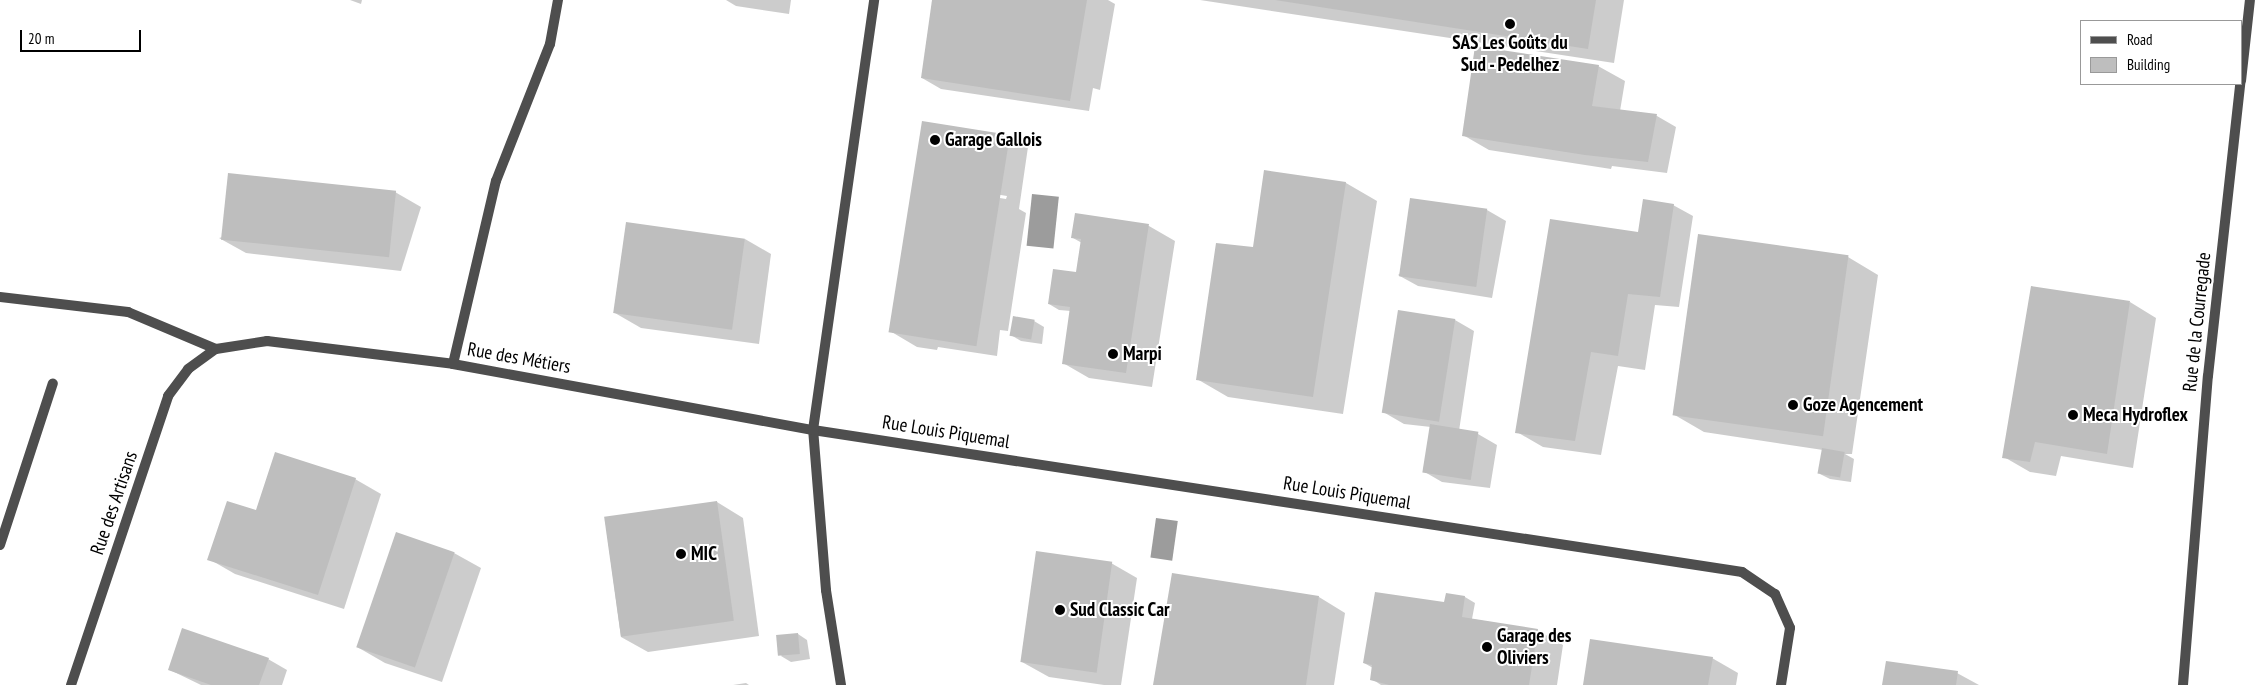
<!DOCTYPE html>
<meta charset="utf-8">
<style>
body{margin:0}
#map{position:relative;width:2262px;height:685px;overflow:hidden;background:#fff;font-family:"PT Sans Narrow",sans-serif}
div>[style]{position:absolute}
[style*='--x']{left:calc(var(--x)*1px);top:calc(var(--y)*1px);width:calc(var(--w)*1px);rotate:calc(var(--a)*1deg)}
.water>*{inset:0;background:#9c9c9c;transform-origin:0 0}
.shadow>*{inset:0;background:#0003}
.building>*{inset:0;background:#bebebe;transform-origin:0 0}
.service>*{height:10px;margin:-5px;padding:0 5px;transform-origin:5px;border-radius:5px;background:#4e4e4e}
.minor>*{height:10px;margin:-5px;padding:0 5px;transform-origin:5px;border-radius:5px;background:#4e4e4e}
.dots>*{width:14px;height:14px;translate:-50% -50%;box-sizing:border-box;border:2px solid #fff;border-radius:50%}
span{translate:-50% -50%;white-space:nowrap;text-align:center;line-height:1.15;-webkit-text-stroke:4px #fff;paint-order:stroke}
.poi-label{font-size:19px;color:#000;font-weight:700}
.left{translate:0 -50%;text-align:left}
.street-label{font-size:19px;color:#000}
.legend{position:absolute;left:2080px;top:20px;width:162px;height:65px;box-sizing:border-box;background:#fff;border:1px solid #999;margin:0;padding:6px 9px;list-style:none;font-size:15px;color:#000}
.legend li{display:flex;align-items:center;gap:10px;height:25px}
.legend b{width:25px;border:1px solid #999}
.scale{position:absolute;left:20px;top:30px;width:121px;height:22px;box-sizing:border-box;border:2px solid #000;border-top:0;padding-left:6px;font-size:15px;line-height:18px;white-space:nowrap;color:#000;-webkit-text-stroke:4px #fff;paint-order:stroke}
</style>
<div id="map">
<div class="water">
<div style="left:1032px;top:194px;width:27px;height:52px;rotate:6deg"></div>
<div style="left:1156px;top:518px;width:22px;height:40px;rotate:8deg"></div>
</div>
<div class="shadow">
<div style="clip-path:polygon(350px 0,362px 0,361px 4px)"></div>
<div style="clip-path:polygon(726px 0,791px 0,789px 14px,736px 6px)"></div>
<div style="clip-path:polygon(933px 0,1108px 0,1115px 4px,1100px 90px,1093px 88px,1089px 111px,941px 89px,922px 78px)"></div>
<div style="clip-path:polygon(1200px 0,1624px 0,1614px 63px)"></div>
<div style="clip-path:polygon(1598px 66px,1625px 81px,1620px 111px,1657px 116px,1676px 127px,1667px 173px,1612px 166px,1611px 169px,1489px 150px,1463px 135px)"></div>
<div style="clip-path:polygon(evenodd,923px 122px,1009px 136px,1028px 147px,1019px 209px,1026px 213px,1008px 331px,1000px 330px,997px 356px,938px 347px,937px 350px,917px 347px,890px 331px,923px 122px,932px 184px,1007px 196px,1006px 199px,932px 187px,932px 184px)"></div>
<div style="clip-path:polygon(1265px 172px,1346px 183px,1377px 201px,1343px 414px,1228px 397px,1197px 379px,1254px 249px)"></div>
<div style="clip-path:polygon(395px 192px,421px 207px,401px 271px,246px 253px,219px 238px)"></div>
<div style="clip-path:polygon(1673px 205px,1693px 216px,1679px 307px,1655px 305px,1645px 370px,1618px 366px,1601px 455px,1543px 447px,1517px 432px)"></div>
<div style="clip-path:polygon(1487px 210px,1506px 221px,1492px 298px,1418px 286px,1398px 275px)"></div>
<div style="clip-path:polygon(1076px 215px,1149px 226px,1175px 241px,1152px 387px,1089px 378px,1063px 363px,1071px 311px,1059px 310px,1049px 304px,1077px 274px,1082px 243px,1073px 238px)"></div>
<div style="clip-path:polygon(745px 239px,771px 254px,759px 344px,641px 328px,615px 313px)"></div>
<div style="clip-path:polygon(1848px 257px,1878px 275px,1852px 454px,1845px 454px,1854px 459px,1851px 482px,1830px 479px,1820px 474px,1823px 450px,1704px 432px,1673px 414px)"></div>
<div style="clip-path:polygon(2130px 302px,2156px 318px,2133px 468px,2061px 456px,2056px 476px,2030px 472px,2004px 457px)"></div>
<div style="clip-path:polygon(1399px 311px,1455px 320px,1474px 331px,1459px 431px,1478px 434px,1497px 445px,1490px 488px,1442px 482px,1423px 471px,1431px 427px,1404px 424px,1385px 413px)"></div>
<div style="clip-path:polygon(1034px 321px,1044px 327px,1042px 344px,1021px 341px,1011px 335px)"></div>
<div style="clip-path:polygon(355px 479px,381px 494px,344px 609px,235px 574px,209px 559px,257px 512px)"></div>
<div style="clip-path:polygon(717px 502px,743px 518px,759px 636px,648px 652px,621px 637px,605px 518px)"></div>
<div style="clip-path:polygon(454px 553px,481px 568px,442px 682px,385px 663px,359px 648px)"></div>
<div style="clip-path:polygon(1111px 563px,1137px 578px,1121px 685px,1104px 685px,1049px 677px,1022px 662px)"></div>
<div style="clip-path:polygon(1447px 594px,1465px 597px,1475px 603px,1472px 619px,1537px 630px,1563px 645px,1557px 685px,1381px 685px,1372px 679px,1373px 668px,1364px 663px,1446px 603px)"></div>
<div style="clip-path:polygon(1319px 597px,1345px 613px,1334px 685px,1155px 685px)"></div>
<div style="clip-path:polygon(798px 634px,807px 640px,810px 659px,791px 662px,781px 656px)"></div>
<div style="clip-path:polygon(1712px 658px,1738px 673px,1736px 685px,1584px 685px)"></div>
<div style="clip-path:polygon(268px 659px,287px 670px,282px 685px,201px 685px,170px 670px)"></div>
<div style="clip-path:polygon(1957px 673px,1979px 685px,1883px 685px)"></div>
<div style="clip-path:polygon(746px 683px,749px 685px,733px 685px)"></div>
</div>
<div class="building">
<div style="clip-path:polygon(932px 0,1087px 0,1070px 101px,921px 78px)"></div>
<div style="clip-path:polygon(1275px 0,1596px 0,1588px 49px)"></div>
<div style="clip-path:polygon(1475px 46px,1599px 65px,1592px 106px,1657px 114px,1648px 162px,1585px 155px,1462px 136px)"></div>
<div style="left:922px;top:121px;width:89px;height:214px;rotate:9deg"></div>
<div style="clip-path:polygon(1264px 170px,1346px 182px,1313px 397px,1196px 380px,1216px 243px,1253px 247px)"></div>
<div style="left:228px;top:173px;width:169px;height:67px;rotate:6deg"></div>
<div style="left:1410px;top:198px;width:78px;height:79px;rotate:8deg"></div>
<div style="clip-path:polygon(1643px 199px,1674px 204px,1660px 297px,1628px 294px,1618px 356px,1591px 352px,1575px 441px,1515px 433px,1550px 219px,1638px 232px)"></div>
<div style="clip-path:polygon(1075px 213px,1149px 224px,1126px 373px,1062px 364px,1070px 307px,1048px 304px,1053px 269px,1076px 272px,1081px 239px,1071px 238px)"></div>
<div style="left:626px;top:222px;width:120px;height:92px;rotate:8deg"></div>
<div style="left:1698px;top:234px;width:152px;height:183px;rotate:8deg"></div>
<div style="clip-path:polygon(2031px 286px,2130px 301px,2107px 454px,2035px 442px,2030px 462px,2002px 458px)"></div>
<div style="left:1398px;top:310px;width:58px;height:104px;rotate:9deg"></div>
<div style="left:1013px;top:316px;width:22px;height:20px;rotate:10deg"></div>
<div style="left:1430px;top:424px;width:49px;height:49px;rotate:9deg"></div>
<div style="left:1822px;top:448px;width:23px;height:26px;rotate:10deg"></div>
<div style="clip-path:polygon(275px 452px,356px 478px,318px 595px,207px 560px,227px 501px,256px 510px)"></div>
<div style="left:717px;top:501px;width:121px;height:114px;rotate:82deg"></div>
<div style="left:396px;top:532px;width:62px;height:122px;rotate:19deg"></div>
<div style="left:1036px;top:551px;width:77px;height:112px;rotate:8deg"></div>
<div style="clip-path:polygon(1172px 573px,1319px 596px,1306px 685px,1153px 685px)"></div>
<div style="clip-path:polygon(1375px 592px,1444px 602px,1446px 593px,1465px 596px,1462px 617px,1538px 629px,1529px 685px,1389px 685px,1370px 680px,1372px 665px,1363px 663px)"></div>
<div style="clip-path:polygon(182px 628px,269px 658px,259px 685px,211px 685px,168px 670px)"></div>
<div style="left:798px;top:633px;width:21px;height:22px;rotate:85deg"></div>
<div style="clip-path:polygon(1590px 639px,1713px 657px,1708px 685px,1583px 685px)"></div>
<div style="clip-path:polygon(1886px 661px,1958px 671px,1956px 685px,1882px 685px)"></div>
</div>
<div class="service">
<div style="--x:0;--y:297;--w:129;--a:6.7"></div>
<div style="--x:128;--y:312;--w:95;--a:22.8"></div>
<div style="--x:453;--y:364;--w:188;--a:-76.8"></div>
<div style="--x:496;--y:181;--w:147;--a:-68.5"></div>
<div style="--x:550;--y:44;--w:45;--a:-79.7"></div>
<div style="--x:0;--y:545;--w:170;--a:-71.9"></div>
</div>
<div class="minor">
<div style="--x:2241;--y:81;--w:81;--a:-83.7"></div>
<div style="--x:71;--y:685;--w:305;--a:-71.4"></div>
<div style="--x:168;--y:396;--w:34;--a:-53"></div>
<div style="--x:188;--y:369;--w:34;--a:-36"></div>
<div style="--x:216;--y:349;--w:52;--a:-8.9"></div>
<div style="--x:267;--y:341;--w:187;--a:7"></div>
<div style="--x:453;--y:364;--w:366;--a:10.4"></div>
<div style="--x:813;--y:430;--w:940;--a:8.69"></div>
<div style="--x:1742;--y:572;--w:40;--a:34"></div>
<div style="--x:1775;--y:594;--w:37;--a:66"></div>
<div style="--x:1790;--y:628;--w:58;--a:99"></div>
<div style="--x:841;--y:685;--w:96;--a:-99"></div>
<div style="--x:826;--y:590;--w:161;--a:-94.6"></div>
<div style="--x:813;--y:430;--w:434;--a:-81.9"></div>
<div style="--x:2183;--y:685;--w:310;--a:-85.4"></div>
<div style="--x:2208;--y:376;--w:294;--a:-83.7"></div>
</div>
<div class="dots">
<div style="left:1510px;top:24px;background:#000"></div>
<div style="left:935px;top:140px;background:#000"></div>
<div style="left:1113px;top:354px;background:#000"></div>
<div style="left:1793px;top:405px;background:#000"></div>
<div style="left:2073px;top:415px;background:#000"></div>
<div style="left:681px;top:554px;background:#000"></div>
<div style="left:1060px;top:610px;background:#000"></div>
<div style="left:1487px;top:647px;background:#000"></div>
</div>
<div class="poi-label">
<span style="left:1510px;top:54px">SAS Les Goûts du<br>Sud - Pedelhez</span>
<span class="left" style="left:945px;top:140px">Garage Gallois</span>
<span class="left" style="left:1123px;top:354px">Marpi</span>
<span class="left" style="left:1803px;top:405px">Goze Agencement</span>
<span class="left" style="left:2083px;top:415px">Meca Hydroflex</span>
<span class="left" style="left:691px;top:554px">MIC</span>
<span class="left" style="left:1070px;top:610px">Sud Classic Car</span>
<span class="left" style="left:1497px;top:647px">Garage des<br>Oliviers</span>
</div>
<div class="street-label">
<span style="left:2197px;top:322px;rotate:-84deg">Rue de la Courregade</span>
<span style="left:519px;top:358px;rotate:10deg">Rue des Métiers</span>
<span style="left:946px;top:432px;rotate:9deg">Rue Louis Piquemal</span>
<span style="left:1347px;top:493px;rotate:9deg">Rue Louis Piquemal</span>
<span style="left:114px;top:503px;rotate:-71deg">Rue des Artisans</span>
</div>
<ul class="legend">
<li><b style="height:6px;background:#4e4e4e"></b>Road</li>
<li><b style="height:14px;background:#bebebe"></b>Building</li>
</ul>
<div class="scale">20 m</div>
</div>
